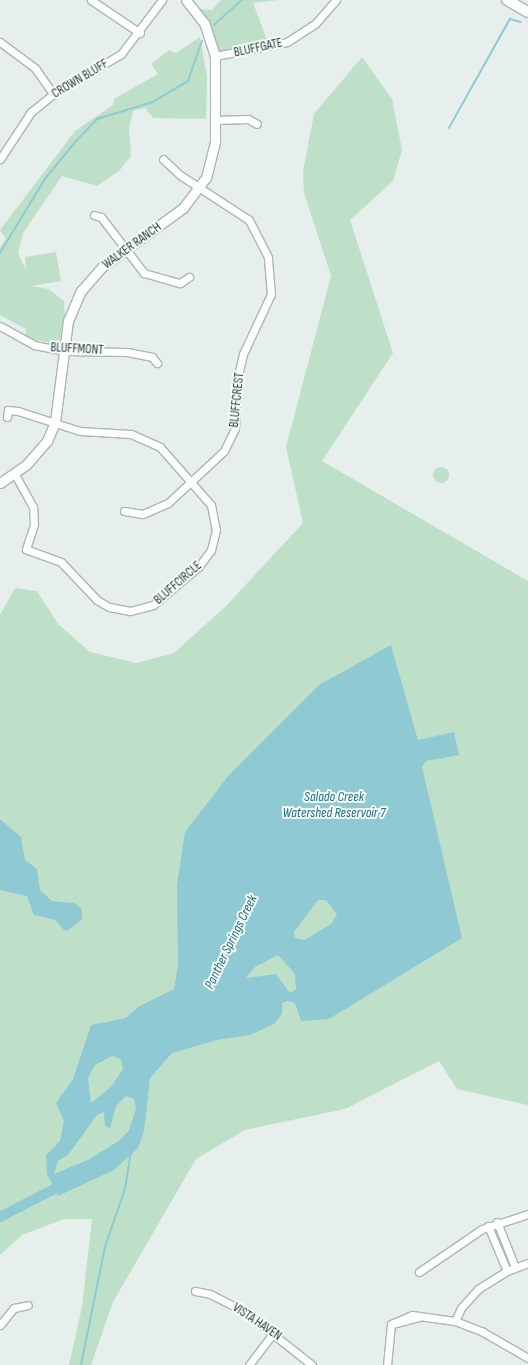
<!DOCTYPE html>
<style>
body{margin:0}
#map{position:relative;width:528px;height:1365px;overflow:hidden;background:#e6efeb;font-family:"Sofia Sans Condensed",sans-serif}
div>[style]{position:absolute}
[style*='--x']{left:calc(var(--x)*1px);top:calc(var(--y)*1px);width:calc(var(--w)*1px);rotate:calc(var(--a)*1deg)}
.green>*{inset:0;background:#bfe0c8}
.round{border-radius:50%}
.water>*{inset:0;background:#8ec9d4}
.stream>*{height:1.5px;margin:-0.75px;padding:0 0.75px;transform-origin:0.75px;border-radius:0.75px;background:#8ec9d4}
.river>*{height:10px;margin:-5px;padding:0 5px;transform-origin:5px;border-radius:5px;background:#8ec9d4}
.roads{filter:drop-shadow(1px 0 #a8b8b2) drop-shadow(-1px 0 #a8b8b2) drop-shadow(0 1px #a8b8b2) drop-shadow(0 -1px #a8b8b2)}
.minor>*{height:7px;margin:-3.5px;padding:0 3.5px;transform-origin:3.5px;border-radius:3.5px;background:#fff}
.tertiary>*{height:9px;margin:-4.5px;padding:0 4.5px;transform-origin:4.5px;border-radius:4.5px;background:#fff}
.secondary>*{height:10px;margin:-5px;padding:0 5px;transform-origin:5px;border-radius:5px;background:#fff}
span{translate:-50% -50%;white-space:nowrap;text-align:center;line-height:1.15;-webkit-text-stroke:4px #f7fbf9;paint-order:stroke}
.street-label{font-size:13px;color:#24423a}
.water-label{font-size:14px;color:#1c6f80;font-style:italic}
</style>
<div id="map">
<div class="green">
<div style="clip-path:polygon(221px 0,278px 0,253px 3px,268px 43px,219px 53px,200px 9px,212px 10px)"></div>
<div style="clip-path:polygon(200px 37px,207px 77px,206px 119px,153px 118px,145px 108px,133px 111px,129px 128px,131px 156px,119px 171px,97px 186px,62px 176px,23px 233px,18px 253px,26px 270px,25px 257px,56px 252px,61px 281px,31px 286px,49px 289px,64px 301px,65px 315px,59px 344px,24px 338px,26px 329px,0 315px,0 247px,6px 239px,0 230px,75px 131px,113px 105px,114px 99px,158px 74px,151px 64px,169px 50px,176px 53px)"></div>
<div style="clip-path:polygon(362px 57px,392px 99px,402px 150px,393px 181px,350px 220px,393px 353px,322px 461px,528px 581px,528px 1105px,457px 1089px,439px 1061px,345px 1109px,245px 1130px,196px 1159px,113px 1302px,91px 1365px,69px 1365px,82px 1307px,92px 1219px,64px 1219px,22px 1235px,0 1255px,0 615px,15px 588px,37px 591px,58px 624px,90px 652px,136px 663px,174px 653px,226px 606px,303px 523px,286px 447px,331px 276px,304px 193px,303px 171px,314px 114px)"></div>
<div class="round" style="left:433px;top:467px;width:16px;height:16px"></div>
</div>
<div class="water">
<div style="clip-path:polygon(evenodd,391px 645px,418px 740px,454px 732px,459px 755px,426px 761px,422px 767px,462px 938px,329px 1019px,301px 1021px,295px 1003px,287px 1001px,282px 1003px,282px 1014px,274px 1024px,250px 1035px,217px 1040px,172px 1053px,150px 1078px,144px 1131px,138px 1148px,114px 1170px,58px 1196px,47px 1174px,46px 1155px,60px 1141px,64px 1121px,56px 1103px,73px 1079px,91px 1025px,126px 1018px,138px 1007px,174px 989px,178px 966px,177px 885px,185px 832px,229px 775px,319px 685px,391px 645px,318px 900px,326px 900px,337px 914px,331px 924px,311px 936px,304px 940px,295px 938px,294px 932px,318px 900px,391px 645px,278px 955px,295px 974px,296px 989px,290px 993px,276px 974px,246px 978px,255px 967px,278px 955px,391px 645px,112px 1056px,121px 1059px,123px 1069px,111px 1087px,91px 1103px,88px 1078px,95px 1065px,112px 1056px,391px 645px,126px 1096px,134px 1099px,136px 1109px,129px 1130px,120px 1140px,90px 1159px,54px 1174px,58px 1161px,68px 1155px,97px 1115px,104px 1112px,105px 1126px,110px 1128px,116px 1106px,126px 1096px)"></div>
<div style="clip-path:polygon(0 819px,21px 837px,25px 860px,37px 869px,40px 890px,52px 901px,74px 903px,82px 909px,82px 919px,69px 930px,65px 931px,55px 920px,34px 915px,27px 896px,0 890px)"></div>
</div>
<div class="stream">
<div style="--x:214;--y:25;--w:38;--a:-42"></div>
<div style="--x:449;--y:128;--w:125;--a:-60.8"></div>
<div style="--x:510;--y:19;--w:11;--a:15"></div>
<div style="--x:0;--y:253;--w:87;--a:-58.7"></div>
<div style="--x:45;--y:179;--w:49;--a:-50.8"></div>
<div style="--x:76;--y:141;--w:30;--a:-46"></div>
<div style="--x:97;--y:119;--w:59;--a:-16.9"></div>
<div style="--x:153;--y:102;--w:41;--a:-31"></div>
<div style="--x:188;--y:81;--w:42;--a:-70.7"></div>
<div style="--x:81;--y:1365;--w:120;--a:-78.5"></div>
<div style="--x:105;--y:1247;--w:61;--a:-71"></div>
<div style="--x:125;--y:1189;--w:36;--a:-81"></div>
</div>
<div class="river">
<div style="--x:0;--y:1217;--w:74;--a:-27.3"></div>
</div>
<div class="roads">
<div class="minor">
<div style="--x:91;--y:0;--w:59;--a:34"></div>
<div style="--x:0;--y:42;--w:44;--a:36.6"></div>
<div style="--x:35;--y:68;--w:32;--a:55"></div>
<div style="--x:215;--y:56;--w:73;--a:-11"></div>
<div style="--x:287;--y:42;--w:33;--a:-33"></div>
<div style="--x:315;--y:24;--w:32;--a:-49"></div>
<div style="--x:216;--y:120;--w:32;--a:-2"></div>
<div style="--x:248;--y:119;--w:10;--a:29"></div>
<div style="--x:0;--y:159;--w:56;--a:-56.6"></div>
<div style="--x:31;--y:112;--w:28;--a:-39"></div>
<div style="--x:53;--y:94;--w:79;--a:-30.5"></div>
<div style="--x:121;--y:54;--w:68;--a:-52.8"></div>
<div style="--x:94;--y:215;--w:7;--a:16"></div>
<div style="--x:101;--y:217;--w:71;--a:52.5"></div>
<div style="--x:144;--y:273;--w:37;--a:16"></div>
<div style="--x:180;--y:283;--w:11;--a:-34"></div>
<div style="--x:0;--y:326;--w:39;--a:29"></div>
<div style="--x:34;--y:345;--w:32;--a:11"></div>
<div style="--x:65;--y:351;--w:62;--a:0.9"></div>
<div style="--x:127;--y:352;--w:25;--a:11"></div>
<div style="--x:152;--y:357;--w:8;--a:50"></div>
<div style="--x:7;--y:417;--w:7;--a:-82"></div>
<div style="--x:8;--y:410;--w:10;--a:6"></div>
<div style="--x:18;--y:411;--w:65;--a:17.9"></div>
<div style="--x:80;--y:431;--w:51;--a:3.4"></div>
<div style="--x:131;--y:434;--w:32;--a:24"></div>
<div style="--x:160;--y:447;--w:77;--a:48.7"></div>
<div style="--x:211;--y:505;--w:25;--a:79"></div>
<div style="--x:216;--y:530;--w:21;--a:104"></div>
<div style="--x:211;--y:550;--w:21;--a:127"></div>
<div style="--x:198;--y:567;--w:59;--a:139.8"></div>
<div style="--x:153;--y:605;--w:24;--a:165"></div>
<div style="--x:130;--y:611;--w:21;--a:-169"></div>
<div style="--x:109;--y:607;--w:14;--a:-150"></div>
<div style="--x:97;--y:600;--w:52;--a:-133.5"></div>
<div style="--x:61;--y:562;--w:37;--a:-160"></div>
<div style="--x:26;--y:549;--w:26;--a:-72"></div>
<div style="--x:34;--y:524;--w:17;--a:-93"></div>
<div style="--x:33;--y:507;--w:37;--a:-119"></div>
<div style="--x:124;--y:511;--w:19;--a:9"></div>
<div style="--x:143;--y:514;--w:27;--a:-24"></div>
<div style="--x:168;--y:503;--w:76;--a:-42.9"></div>
<div style="--x:224;--y:451;--w:25;--a:-64"></div>
<div style="--x:235;--y:428;--w:48;--a:-87.6"></div>
<div style="--x:237;--y:380;--w:27;--a:-77"></div>
<div style="--x:243;--y:354;--w:66;--a:-65"></div>
<div style="--x:271;--y:294;--w:37;--a:-95"></div>
<div style="--x:268;--y:257;--w:42;--a:-117.2"></div>
<div style="--x:249;--y:220;--w:82;--a:-146.9"></div>
<div style="--x:180;--y:175;--w:23;--a:-137"></div>
<div style="--x:497;--y:1222;--w:48;--a:68.2"></div>
<div style="--x:488;--y:1226;--w:49;--a:67.1"></div>
<div style="--x:419;--y:1272;--w:76;--a:-34.3"></div>
<div style="--x:482;--y:1229;--w:48;--a:-18.1"></div>
<div style="--x:195;--y:1291;--w:15;--a:11"></div>
<div style="--x:210;--y:1294;--w:39;--a:27"></div>
<div style="--x:245;--y:1312;--w:85;--a:38.3"></div>
<div style="--x:455;--y:1321;--w:14;--a:-65"></div>
<div style="--x:461;--y:1308;--w:25;--a:-48"></div>
<div style="--x:478;--y:1289;--w:34;--a:-32"></div>
<div style="--x:507;--y:1271;--w:22;--a:-21"></div>
<div style="--x:391;--y:1324;--w:23;--a:-23"></div>
<div style="--x:412;--y:1315;--w:43;--a:7.9"></div>
<div style="--x:455;--y:1321;--w:30;--a:21"></div>
<div style="--x:483;--y:1332;--w:52;--a:30"></div>
<div style="--x:392;--y:1324;--w:28;--a:-15"></div>
<div style="--x:0;--y:1325;--w:22;--a:-51"></div>
<div style="--x:14;--y:1308;--w:14;--a:-12"></div>
<div style="--x:249;--y:1365;--w:41;--a:-52.9"></div>
<div style="--x:387;--y:1365;--w:41;--a:-84.4"></div>
</div>
<div class="tertiary">
<div style="--x:0;--y:483;--w:32;--a:-35"></div>
<div style="--x:26;--y:465;--w:32;--a:-49"></div>
<div style="--x:47;--y:441;--w:21;--a:-67"></div>
<div style="--x:55;--y:422;--w:102;--a:-82.7"></div>
<div style="--x:68;--y:321;--w:33;--a:-67"></div>
<div style="--x:81;--y:291;--w:33;--a:-49"></div>
<div style="--x:103;--y:266;--w:99;--a:-35.9"></div>
<div style="--x:183;--y:208;--w:38;--a:-53"></div>
<div style="--x:206;--y:178;--w:38;--a:-76"></div>
<div style="--x:215;--y:141;--w:85;--a:-90"></div>
<div style="--x:215;--y:56;--w:35;--a:-108"></div>
<div style="--x:204;--y:23;--w:29;--a:-128"></div>
</div>
<div class="secondary">
<div style="--x:507;--y:0;--w:24;--a:30"></div>
</div>
</div>
<div class="street-label">
<span style="left:258px;top:48px;rotate:-12deg">BLUFFGATE</span>
<span style="left:80px;top:79px;rotate:-31deg">CROWN BLUFF</span>
<span style="left:132px;top:246px;rotate:-36deg">WALKER RANCH</span>
<span style="left:77px;top:349px;rotate:3deg">BLUFFMONT</span>
<span style="left:237px;top:400px;rotate:-84deg">BLUFFCREST</span>
<span style="left:178px;top:583px;rotate:-41deg">BLUFFCIRCLE</span>
<span style="left:257px;top:1322px;rotate:34deg">VISTA HAVEN</span>
</div>
<div class="water-label">
<span style="left:334px;top:805px">Salado Creek<br>Watershed Reservoir 7</span>
<span style="left:231px;top:942px;rotate:-64deg">Panther Springs Creek</span>
</div>
</div>
